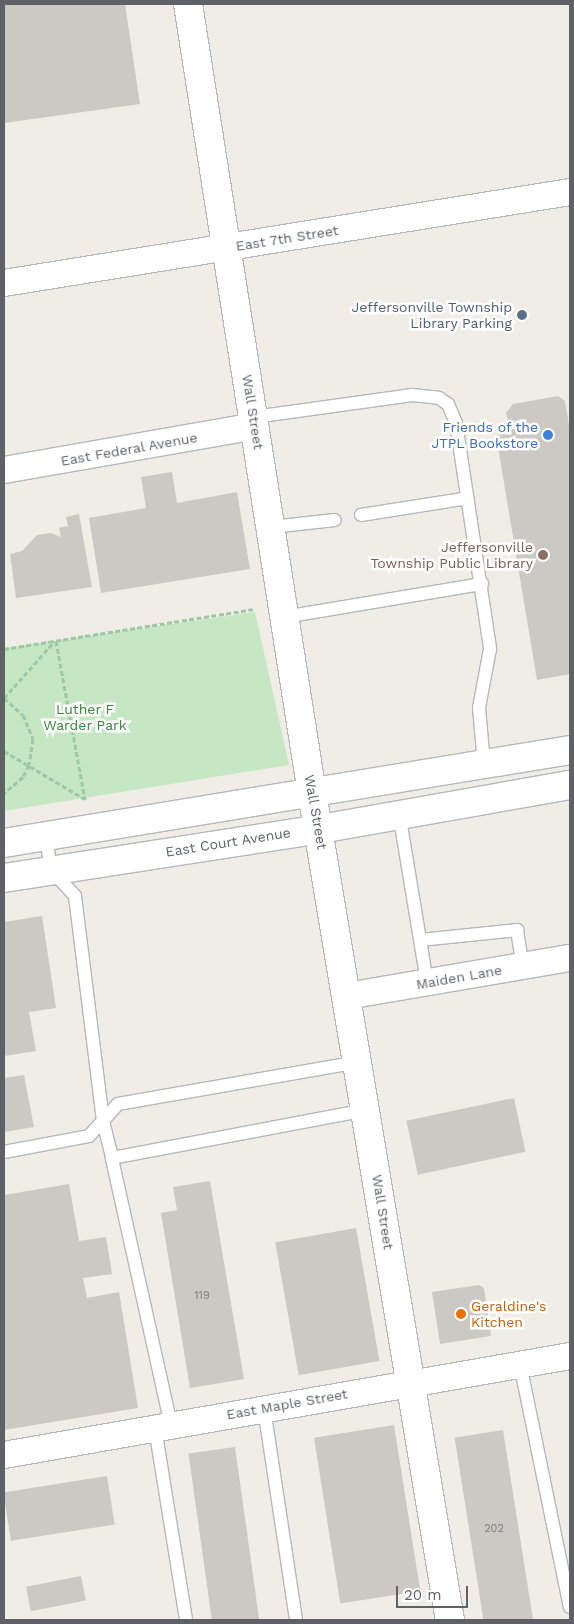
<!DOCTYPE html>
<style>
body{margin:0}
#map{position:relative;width:574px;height:1624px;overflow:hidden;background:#f0ede7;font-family:"Work Sans",sans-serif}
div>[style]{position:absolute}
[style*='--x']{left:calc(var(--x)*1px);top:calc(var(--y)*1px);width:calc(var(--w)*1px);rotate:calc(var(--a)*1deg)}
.green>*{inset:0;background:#c6e7c4}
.building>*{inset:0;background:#ccc8c4;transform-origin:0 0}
.path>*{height:3px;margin-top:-1.5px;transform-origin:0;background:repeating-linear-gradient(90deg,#9dc7a6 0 5px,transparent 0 7.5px)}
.roads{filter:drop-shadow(1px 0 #b4b7bb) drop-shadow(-1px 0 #b4b7bb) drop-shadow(0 1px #b4b7bb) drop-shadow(0 -1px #b4b7bb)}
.service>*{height:12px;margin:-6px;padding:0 6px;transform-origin:6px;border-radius:6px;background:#fff}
.minor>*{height:26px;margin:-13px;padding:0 13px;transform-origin:13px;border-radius:13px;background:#fff}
.tertiary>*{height:28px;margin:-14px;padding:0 14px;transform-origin:14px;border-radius:14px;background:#fff}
.dots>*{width:14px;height:14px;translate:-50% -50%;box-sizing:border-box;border:2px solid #fff;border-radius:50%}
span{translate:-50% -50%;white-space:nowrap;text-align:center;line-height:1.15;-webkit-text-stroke:5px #fff;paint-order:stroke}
.number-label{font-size:11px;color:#7a7c7e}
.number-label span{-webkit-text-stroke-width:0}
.street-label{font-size:14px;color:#5e6267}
.service-label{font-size:14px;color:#4e5e75}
.right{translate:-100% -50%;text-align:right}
.shop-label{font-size:14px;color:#366cbe}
.education-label{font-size:14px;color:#785e54}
.park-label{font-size:14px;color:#398537}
.food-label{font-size:14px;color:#c56008}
.left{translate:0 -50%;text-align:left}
.frame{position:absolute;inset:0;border:5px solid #5e6267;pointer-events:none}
.scale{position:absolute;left:396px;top:1586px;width:72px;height:22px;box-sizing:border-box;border:2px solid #5e6267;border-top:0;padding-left:6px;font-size:15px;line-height:18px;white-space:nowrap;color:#5e6267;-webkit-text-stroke:4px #fff;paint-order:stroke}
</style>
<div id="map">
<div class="green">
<div style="clip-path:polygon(255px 612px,289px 765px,4px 811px,4px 648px)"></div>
</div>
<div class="building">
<div style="clip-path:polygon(4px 4px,125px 4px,140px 104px,4px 123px)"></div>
<div style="clip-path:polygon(558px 396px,565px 401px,570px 431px,570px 674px,537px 680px,496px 435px,511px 432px,506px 413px,513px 404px)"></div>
<div style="clip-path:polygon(172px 472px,177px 503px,237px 492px,250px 569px,101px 593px,89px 518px,146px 508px,141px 477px)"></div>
<div style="clip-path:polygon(79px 514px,92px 587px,16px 598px,10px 554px,22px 551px,37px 535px,51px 533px,61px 537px,59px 528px,68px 526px,66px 517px)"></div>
<div style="clip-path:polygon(42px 916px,56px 1008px,29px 1012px,36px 1051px,4px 1056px,4px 922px)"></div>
<div style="clip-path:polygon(24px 1075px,34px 1127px,4px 1132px,4px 1078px)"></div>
<div style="left:514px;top:1098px;width:55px;height:110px;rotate:78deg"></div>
<div style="clip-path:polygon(210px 1181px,244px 1379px,190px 1388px,161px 1213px,177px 1210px,173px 1187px)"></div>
<div style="clip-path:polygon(69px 1184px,79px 1241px,106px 1237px,112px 1274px,83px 1278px,87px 1298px,119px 1292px,138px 1408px,4px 1430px,4px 1195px)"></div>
<div style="left:356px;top:1228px;width:135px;height:82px;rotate:80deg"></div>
<div style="clip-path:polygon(479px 1285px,484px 1288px,491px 1336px,440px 1344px,432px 1292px)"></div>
<div style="left:394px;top:1425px;width:168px;height:81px;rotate:81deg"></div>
<div style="left:503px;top:1430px;width:192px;height:49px;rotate:81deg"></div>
<div style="left:235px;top:1447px;width:175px;height:47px;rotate:82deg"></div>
<div style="left:107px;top:1476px;width:49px;height:105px;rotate:81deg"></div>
<div style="left:81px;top:1576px;width:25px;height:56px;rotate:79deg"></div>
</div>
<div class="path">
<div style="--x:56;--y:641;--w:161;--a:79.6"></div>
<div style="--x:4;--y:649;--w:252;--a:-9.1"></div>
<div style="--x:4;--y:698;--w:25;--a:42"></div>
<div style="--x:23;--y:715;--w:26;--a:67"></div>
<div style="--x:33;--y:739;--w:26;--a:99"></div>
<div style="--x:29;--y:765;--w:13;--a:117"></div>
<div style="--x:23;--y:777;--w:25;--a:140"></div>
<div style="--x:4;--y:698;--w:76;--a:-48.2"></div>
<div style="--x:4;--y:751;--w:94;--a:30.7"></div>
</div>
<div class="roads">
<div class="service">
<div style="--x:254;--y:417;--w:160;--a:-7.9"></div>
<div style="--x:412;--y:395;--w:27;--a:6"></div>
<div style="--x:439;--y:398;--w:11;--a:34"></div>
<div style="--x:448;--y:404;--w:21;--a:67"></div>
<div style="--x:456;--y:423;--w:229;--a:81.4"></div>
<div style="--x:490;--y:649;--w:60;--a:100.6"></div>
<div style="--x:479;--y:708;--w:56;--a:84.9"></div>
<div style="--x:361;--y:515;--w:108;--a:-9"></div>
<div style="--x:271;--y:527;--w:64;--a:-6.2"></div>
<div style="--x:284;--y:617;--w:201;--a:-9.5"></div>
<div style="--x:399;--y:813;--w:172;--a:80.6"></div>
<div style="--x:46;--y:836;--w:34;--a:82"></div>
<div style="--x:51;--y:870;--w:35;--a:47"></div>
<div style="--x:75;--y:896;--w:227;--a:82.9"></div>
<div style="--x:103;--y:1121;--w:38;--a:76"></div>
<div style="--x:420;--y:940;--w:98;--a:-5.9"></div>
<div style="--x:517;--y:930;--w:37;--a:81"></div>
<div style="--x:4;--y:1152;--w:86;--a:-10.7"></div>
<div style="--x:89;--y:1136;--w:43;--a:-47.8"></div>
<div style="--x:118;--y:1104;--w:244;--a:-9.9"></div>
<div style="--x:520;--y:1364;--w:248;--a:78.4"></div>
<div style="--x:264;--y:1408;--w:214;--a:81.4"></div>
<div style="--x:171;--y:1425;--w:273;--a:-102.5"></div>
<div style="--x:112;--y:1158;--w:258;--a:-10.7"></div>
<div style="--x:155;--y:1428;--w:194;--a:80.8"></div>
</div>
<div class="minor">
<div style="--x:4;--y:283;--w:573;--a:-9.13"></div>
<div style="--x:4;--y:470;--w:255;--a:-9.9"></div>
<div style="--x:347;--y:996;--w:226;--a:-9.7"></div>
<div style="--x:4;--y:1455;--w:575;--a:-9.92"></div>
</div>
<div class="tertiary">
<div style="--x:188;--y:4;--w:799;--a:81.07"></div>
<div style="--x:312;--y:793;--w:838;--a:80.53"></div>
<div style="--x:4;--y:843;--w:574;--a:-9.33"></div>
<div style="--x:4;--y:878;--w:320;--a:-8.8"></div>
<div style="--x:320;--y:829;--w:254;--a:-10"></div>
</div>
</div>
<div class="dots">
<div style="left:522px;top:315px;background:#5c6f8a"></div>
<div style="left:548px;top:435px;background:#3f7fe0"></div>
<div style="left:543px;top:555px;background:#8d6e63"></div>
<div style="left:461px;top:1314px;background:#e8710a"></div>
</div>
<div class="number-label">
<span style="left:202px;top:1296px">119</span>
<span style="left:494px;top:1529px">202</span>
</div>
<div class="street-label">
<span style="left:287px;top:238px;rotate:-9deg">East 7th Street</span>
<span style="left:253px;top:412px;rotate:81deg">Wall Street</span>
<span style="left:129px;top:449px;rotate:-10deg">East Federal Avenue</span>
<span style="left:316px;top:812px;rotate:80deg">Wall Street</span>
<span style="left:228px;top:842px;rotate:-9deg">East Court Avenue</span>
<span style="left:459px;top:977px;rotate:-10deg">Maiden Lane</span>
<span style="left:383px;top:1212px;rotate:81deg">Wall Street</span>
<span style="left:287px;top:1404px;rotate:-10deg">East Maple Street</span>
</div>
<div class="service-label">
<span class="right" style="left:512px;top:315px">Jeffersonville Township<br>Library Parking</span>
</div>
<div class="shop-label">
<span class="right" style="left:538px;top:435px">Friends of the<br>JTPL Bookstore</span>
</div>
<div class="education-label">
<span class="right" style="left:533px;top:555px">Jeffersonville<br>Township Public Library</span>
</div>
<div class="park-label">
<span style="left:85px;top:717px">Luther F<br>Warder Park</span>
</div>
<div class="food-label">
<span class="left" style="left:471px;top:1314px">Geraldine's<br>Kitchen</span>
</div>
<div class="frame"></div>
<div class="scale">20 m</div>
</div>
